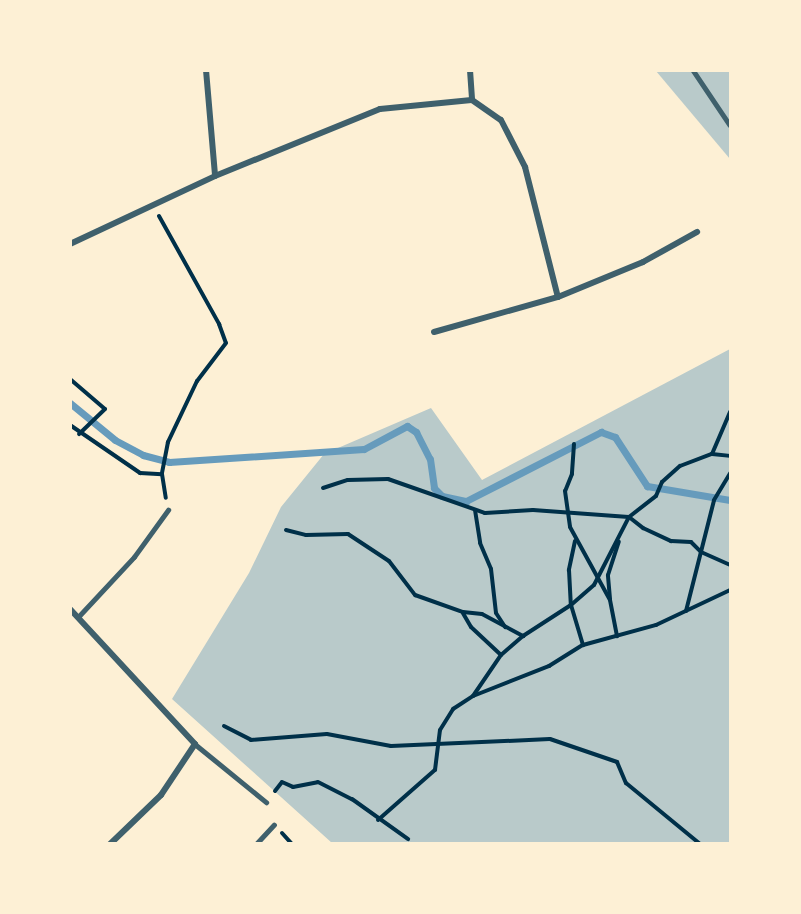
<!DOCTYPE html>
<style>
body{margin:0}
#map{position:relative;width:801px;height:914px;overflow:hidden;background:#fdf0d5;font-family:Jost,sans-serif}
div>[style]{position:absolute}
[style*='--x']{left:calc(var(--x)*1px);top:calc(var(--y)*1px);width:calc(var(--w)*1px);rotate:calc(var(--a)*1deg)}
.green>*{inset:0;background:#b9caca}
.stream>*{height:7px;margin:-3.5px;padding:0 3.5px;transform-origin:3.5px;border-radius:3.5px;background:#669bbc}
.path>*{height:4px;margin:-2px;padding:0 2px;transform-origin:2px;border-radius:2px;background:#003049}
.service>*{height:4.5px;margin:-2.25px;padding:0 2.25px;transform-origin:2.25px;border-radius:2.25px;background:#3f606c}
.minor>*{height:6px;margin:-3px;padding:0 3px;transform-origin:3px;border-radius:3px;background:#3f606c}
span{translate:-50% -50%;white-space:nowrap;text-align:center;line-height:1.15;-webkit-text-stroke:4.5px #fdf0d5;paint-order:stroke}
.frame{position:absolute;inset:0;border:72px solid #fdf0d5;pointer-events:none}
</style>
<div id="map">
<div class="green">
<div style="clip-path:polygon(656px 71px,730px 71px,730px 159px)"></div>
<div style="clip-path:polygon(730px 349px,730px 843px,332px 843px,172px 699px,249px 573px,281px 507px,324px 454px,431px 408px,482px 480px)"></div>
</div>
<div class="stream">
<div style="--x:70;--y:403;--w:58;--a:39.4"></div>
<div style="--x:115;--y:440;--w:32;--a:28"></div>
<div style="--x:143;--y:455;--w:27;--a:15"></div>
<div style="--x:169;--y:462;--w:195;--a:-3.8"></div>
<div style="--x:364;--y:449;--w:49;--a:-28.1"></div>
<div style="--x:407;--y:426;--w:11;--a:34"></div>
<div style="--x:416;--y:432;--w:30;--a:63"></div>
<div style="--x:430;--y:459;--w:29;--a:82"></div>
<div style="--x:434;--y:488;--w:11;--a:45"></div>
<div style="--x:442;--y:496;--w:25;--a:12"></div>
<div style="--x:466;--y:501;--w:152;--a:-27.1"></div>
<div style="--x:601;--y:432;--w:15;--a:20"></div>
<div style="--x:615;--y:437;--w:59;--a:56.9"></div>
<div style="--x:647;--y:486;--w:84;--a:9.6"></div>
</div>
<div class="path">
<div style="--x:159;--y:216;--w:124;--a:60.9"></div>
<div style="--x:219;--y:324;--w:20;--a:70"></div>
<div style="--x:226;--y:343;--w:48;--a:127.3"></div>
<div style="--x:197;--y:381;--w:68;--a:115.4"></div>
<div style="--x:168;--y:442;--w:33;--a:101"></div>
<div style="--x:162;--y:474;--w:24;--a:81"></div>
<div style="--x:70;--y:379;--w:46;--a:40.6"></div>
<div style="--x:105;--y:409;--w:36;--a:136"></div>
<div style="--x:70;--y:425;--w:85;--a:34.4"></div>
<div style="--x:140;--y:473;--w:22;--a:3"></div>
<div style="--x:574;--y:444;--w:30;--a:94"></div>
<div style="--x:572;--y:474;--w:18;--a:112"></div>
<div style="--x:565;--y:491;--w:36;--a:82"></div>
<div style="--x:570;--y:527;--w:83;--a:61.3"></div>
<div style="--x:610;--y:600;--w:37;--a:79"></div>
<div style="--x:712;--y:454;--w:18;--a:6"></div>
<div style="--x:323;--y:488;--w:26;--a:-18"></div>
<div style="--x:348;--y:480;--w:40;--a:-1.4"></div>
<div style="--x:388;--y:479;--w:103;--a:19.3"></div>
<div style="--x:485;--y:513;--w:48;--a:-3.6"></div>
<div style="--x:533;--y:510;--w:96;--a:4.2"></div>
<div style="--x:629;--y:517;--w:18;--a:38"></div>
<div style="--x:643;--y:528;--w:31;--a:25"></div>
<div style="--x:671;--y:541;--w:20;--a:3"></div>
<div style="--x:691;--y:542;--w:14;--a:45"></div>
<div style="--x:701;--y:552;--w:32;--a:24"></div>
<div style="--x:475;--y:510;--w:33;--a:81"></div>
<div style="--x:480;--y:543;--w:28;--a:67"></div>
<div style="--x:491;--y:569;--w:44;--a:83.5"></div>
<div style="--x:496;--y:613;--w:17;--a:57"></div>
<div style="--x:286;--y:530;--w:21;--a:14"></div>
<div style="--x:306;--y:535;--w:42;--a:-1.4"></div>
<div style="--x:348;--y:534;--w:49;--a:33.4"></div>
<div style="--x:389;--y:561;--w:43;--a:52.6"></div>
<div style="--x:415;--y:595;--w:51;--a:19.5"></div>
<div style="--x:463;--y:612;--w:19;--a:6"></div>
<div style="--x:482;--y:614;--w:47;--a:28.2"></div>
<div style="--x:523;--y:636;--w:57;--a:-32.9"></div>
<div style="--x:571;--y:605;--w:30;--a:-41"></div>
<div style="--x:594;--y:585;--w:76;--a:-62.8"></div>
<div style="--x:629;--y:517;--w:34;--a:-38"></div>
<div style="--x:656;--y:496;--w:15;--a:-67"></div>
<div style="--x:662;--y:482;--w:24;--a:-42"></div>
<div style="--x:680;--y:466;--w:34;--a:-21"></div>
<div style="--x:712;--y:454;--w:46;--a:-66.8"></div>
<div style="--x:575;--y:541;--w:30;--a:102"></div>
<div style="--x:569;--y:570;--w:35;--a:87"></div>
<div style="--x:571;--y:605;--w:42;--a:73.3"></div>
<div style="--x:610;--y:599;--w:24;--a:-95"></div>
<div style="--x:608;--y:575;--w:35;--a:-72"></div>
<div style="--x:686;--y:611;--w:114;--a:-75.8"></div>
<div style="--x:714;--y:500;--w:31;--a:-59"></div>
<div style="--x:501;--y:655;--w:29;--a:-41"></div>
<div style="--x:473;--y:696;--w:82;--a:-21.5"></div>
<div style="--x:549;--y:666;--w:40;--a:-32"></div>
<div style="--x:583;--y:645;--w:76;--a:-15.3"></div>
<div style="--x:656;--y:625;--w:82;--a:-25.3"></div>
<div style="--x:224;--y:726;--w:30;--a:27"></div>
<div style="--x:251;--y:740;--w:76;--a:-4.5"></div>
<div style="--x:327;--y:734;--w:65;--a:10.6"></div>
<div style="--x:391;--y:746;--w:159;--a:-2.5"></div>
<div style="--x:550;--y:739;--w:71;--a:18.9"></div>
<div style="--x:617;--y:762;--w:23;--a:67"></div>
<div style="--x:626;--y:783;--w:96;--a:39.5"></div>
<div style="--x:275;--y:791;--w:11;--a:-52"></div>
<div style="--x:282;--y:782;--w:12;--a:24"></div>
<div style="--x:293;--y:787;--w:25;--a:-11"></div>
<div style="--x:318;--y:782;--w:38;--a:27"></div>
<div style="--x:352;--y:799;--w:69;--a:35.5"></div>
<div style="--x:378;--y:820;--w:76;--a:-41.3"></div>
<div style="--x:435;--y:770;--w:40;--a:-82.9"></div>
<div style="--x:440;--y:730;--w:25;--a:-58"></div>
<div style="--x:453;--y:709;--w:24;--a:-33"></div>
<div style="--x:473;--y:696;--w:50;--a:-55.7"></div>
<div style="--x:501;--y:655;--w:41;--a:-137"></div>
<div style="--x:471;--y:627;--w:16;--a:-120"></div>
<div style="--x:282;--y:833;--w:15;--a:48"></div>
</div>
<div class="service">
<div style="--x:693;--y:70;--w:66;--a:56.1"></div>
<div style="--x:78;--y:617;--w:82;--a:-47"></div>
<div style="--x:134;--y:557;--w:58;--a:-54.1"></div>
<div style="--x:195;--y:744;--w:92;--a:39.2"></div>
<div style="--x:256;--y:844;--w:26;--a:-47"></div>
</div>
<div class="minor">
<div style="--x:206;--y:70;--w:106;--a:85.1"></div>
<div style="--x:470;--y:70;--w:30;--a:86"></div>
<div style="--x:70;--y:244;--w:160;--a:-25.1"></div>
<div style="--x:215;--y:176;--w:178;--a:-22.1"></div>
<div style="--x:380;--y:109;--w:92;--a:-5.6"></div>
<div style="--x:472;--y:100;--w:35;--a:35"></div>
<div style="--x:501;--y:120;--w:53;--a:62.9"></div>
<div style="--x:525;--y:167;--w:134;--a:75.8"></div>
<div style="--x:434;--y:332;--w:129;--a:-15.8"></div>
<div style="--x:558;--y:297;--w:92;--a:-22.4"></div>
<div style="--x:643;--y:262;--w:62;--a:-29.1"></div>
<div style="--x:70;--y:609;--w:184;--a:47.2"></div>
<div style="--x:195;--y:744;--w:61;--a:123.7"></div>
<div style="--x:161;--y:795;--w:71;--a:136.1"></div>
</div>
<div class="frame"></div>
</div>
